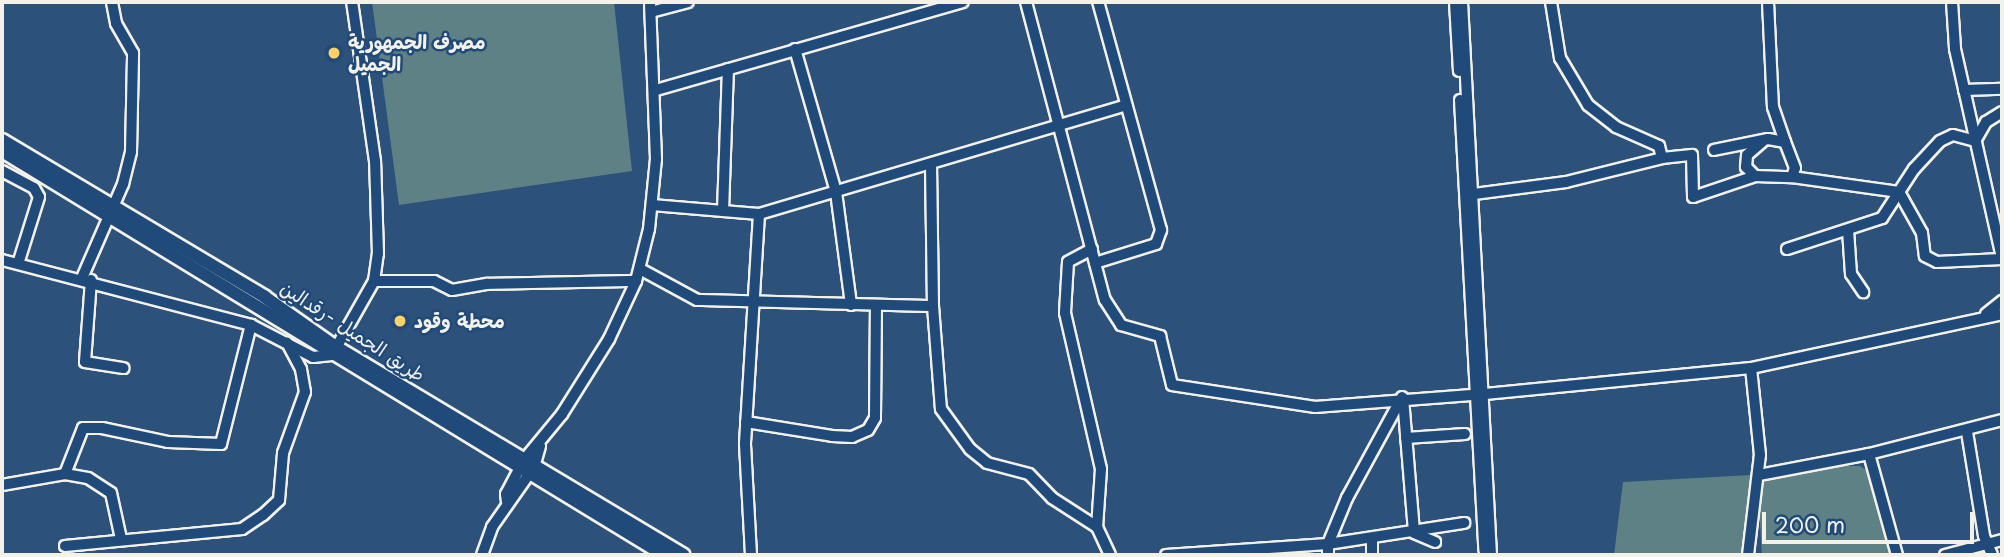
<!DOCTYPE html>
<meta charset="utf-8">
<style>
body{margin:0}
#map{position:relative;width:2004px;height:557px;overflow:hidden;background:#2c517b;font-family:"Playpen Sans","Playpen Sans Arabic",sans-serif}
div>[style]{position:absolute}
[style*='--x']{left:calc(var(--x)*1px);top:calc(var(--y)*1px);width:calc(var(--w)*1px);rotate:calc(var(--a)*1deg)}
.green>*{inset:0;background:#5e8185}
.roads{filter:drop-shadow(2px 0 #f4f1e8) drop-shadow(-2px 0 #f4f1e8) drop-shadow(0 2px #f4f1e8) drop-shadow(0 -2px #f4f1e8)}
.minor>*{height:10px;margin:-5px;padding:0 5px;transform-origin:5px;border-radius:5px;background:#1f4a7a}
.major>*{height:12px;margin:-6px;padding:0 6px;transform-origin:6px;border-radius:6px;background:#1f4a7a}
.dots>*{width:19px;height:19px;translate:-50% -50%;box-sizing:border-box;border:4px solid #1f4a7a;border-radius:50%}
span{translate:-50% -50%;white-space:nowrap;text-align:center;line-height:1.15;-webkit-text-stroke:5px #1f4a7a;paint-order:stroke}
.poi-label{font-size:19px;color:#f4f1e8;font-weight:700}
.left{translate:0 -50%;text-align:left}
.street-label{font-size:19px;color:#f4f1e8}
.frame{position:absolute;inset:0;border:4px solid #f4f1e8;pointer-events:none}
.scale{position:absolute;left:1762px;top:512px;width:212px;height:32px;box-sizing:border-box;border:4px solid #f4f1e8;border-top:0;padding-left:9px;font-size:21px;line-height:24px;white-space:nowrap;color:#f4f1e8;-webkit-text-stroke:5px #1f4a7a;paint-order:stroke}
</style>
<div id="map">
<div class="green">
<div style="clip-path:polygon(372px 2px,614px 2px,632px 171px,399px 205px)"></div>
<div style="clip-path:polygon(1825px 466px,1860px 466px,1872px 474px,1895px 555px,1762px 555px,1759px 507px,1765px 476px)"></div>
<div style="clip-path:polygon(1751px 475px,1742px 555px,1614px 555px,1623px 482px)"></div>
</div>
<div class="roads">
<div class="minor">
<div style="--x:1026;--y:2;--w:308;--a:75.2"></div>
<div style="--x:1105;--y:300;--w:30;--a:57"></div>
<div style="--x:1121;--y:325;--w:41;--a:15.8"></div>
<div style="--x:1160;--y:336;--w:50;--a:76.2"></div>
<div style="--x:1172;--y:385;--w:145;--a:8.7"></div>
<div style="--x:1315;--y:407;--w:170;--a:-4.4"></div>
<div style="--x:1485;--y:394;--w:267;--a:-5.6"></div>
<div style="--x:1751;--y:368;--w:257;--a:-12.1"></div>
<div style="--x:1455;--y:2;--w:69;--a:86.7"></div>
<div style="--x:1462;--y:2;--w:554;--a:87"></div>
<div style="--x:1551;--y:2;--w:57;--a:80.9"></div>
<div style="--x:1560;--y:58;--w:55;--a:59.2"></div>
<div style="--x:1588;--y:105;--w:36;--a:38"></div>
<div style="--x:1616;--y:127;--w:47;--a:23.8"></div>
<div style="--x:1659;--y:146;--w:12;--a:76"></div>
<div style="--x:1662;--y:158;--w:30;--a:-6"></div>
<div style="--x:1692;--y:155;--w:42;--a:88.6"></div>
<div style="--x:1693;--y:197;--w:65;--a:-18.7"></div>
<div style="--x:1755;--y:176;--w:37;--a:2"></div>
<div style="--x:1792;--y:177;--w:9;--a:-72"></div>
<div style="--x:1795;--y:168;--w:28;--a:-111"></div>
<div style="--x:1785;--y:142;--w:17;--a:-170"></div>
<div style="--x:1768;--y:139;--w:55;--a:168.5"></div>
<div style="--x:1768;--y:2;--w:105;--a:87.3"></div>
<div style="--x:1773;--y:107;--w:37;--a:71"></div>
<div style="--x:1952;--y:2;--w:47;--a:86.3"></div>
<div style="--x:1955;--y:49;--w:213;--a:77.3"></div>
<div style="--x:651;--y:12;--w:38;--a:-15"></div>
<div style="--x:795;--y:49;--w:149;--a:74"></div>
<div style="--x:836;--y:192;--w:114;--a:82.4"></div>
<div style="--x:656;--y:90;--w:319;--a:-16"></div>
<div style="--x:1964;--y:90;--w:38;--a:-2"></div>
<div style="--x:1460;--y:100;--w:451;--a:86.9"></div>
<div style="--x:931;--y:164;--w:142;--a:89.2"></div>
<div style="--x:933;--y:306;--w:103;--a:85.6"></div>
<div style="--x:941;--y:409;--w:49;--a:54.1"></div>
<div style="--x:970;--y:449;--w:22;--a:39"></div>
<div style="--x:987;--y:463;--w:43;--a:14.7"></div>
<div style="--x:1029;--y:474;--w:33;--a:46"></div>
<div style="--x:1052;--y:498;--w:54;--a:32.8"></div>
<div style="--x:2;--y:171;--w:36;--a:28"></div>
<div style="--x:34;--y:188;--w:10;--a:61"></div>
<div style="--x:39;--y:197;--w:70;--a:107.4"></div>
<div style="--x:1755;--y:176;--w:13;--a:-135"></div>
<div style="--x:1746;--y:167;--w:12;--a:-85"></div>
<div style="--x:1747;--y:155;--w:20;--a:-41"></div>
<div style="--x:1792;--y:177;--w:108;--a:8"></div>
<div style="--x:1899;--y:192;--w:47;--a:60.7"></div>
<div style="--x:1922;--y:233;--w:23;--a:83"></div>
<div style="--x:1925;--y:256;--w:13;--a:27"></div>
<div style="--x:1937;--y:262;--w:65;--a:-2.6"></div>
<div style="--x:1474;--y:194;--w:93;--a:-7.4"></div>
<div style="--x:1566;--y:182;--w:99;--a:-14"></div>
<div style="--x:652;--y:205;--w:107;--a:4.8"></div>
<div style="--x:759;--y:214;--w:383;--a:-16.5"></div>
<div style="--x:723;--y:211;--w:142;--a:-88"></div>
<div style="--x:1848;--y:230;--w:44;--a:86.1"></div>
<div style="--x:1851;--y:274;--w:22;--a:56"></div>
<div style="--x:1092;--y:249;--w:27;--a:152"></div>
<div style="--x:1068;--y:262;--w:51;--a:93.4"></div>
<div style="--x:1065;--y:313;--w:160;--a:77"></div>
<div style="--x:1101;--y:469;--w:58;--a:93.9"></div>
<div style="--x:1097;--y:527;--w:31;--a:65"></div>
<div style="--x:1787;--y:249;--w:100;--a:-18.1"></div>
<div style="--x:1882;--y:218;--w:59;--a:-56.9"></div>
<div style="--x:1914;--y:169;--w:38;--a:-47"></div>
<div style="--x:1940;--y:141;--w:14;--a:-25"></div>
<div style="--x:1953;--y:135;--w:23;--a:15"></div>
<div style="--x:1975;--y:141;--w:22;--a:-60"></div>
<div style="--x:1986;--y:122;--w:19;--a:-32"></div>
<div style="--x:2;--y:260;--w:257;--a:14.6"></div>
<div style="--x:251;--y:325;--w:70;--a:27.3"></div>
<div style="--x:313;--y:357;--w:19;--a:-6"></div>
<div style="--x:332;--y:355;--w:85;--a:-60.4"></div>
<div style="--x:374;--y:281;--w:27;--a:-82"></div>
<div style="--x:378;--y:254;--w:93;--a:-91.8"></div>
<div style="--x:375;--y:161;--w:161;--a:-98.2"></div>
<div style="--x:1095;--y:263;--w:64;--a:-17.3"></div>
<div style="--x:1156;--y:244;--w:15;--a:-70"></div>
<div style="--x:1161;--y:230;--w:237;--a:-105.4"></div>
<div style="--x:640;--y:269;--w:65;--a:28.5"></div>
<div style="--x:697;--y:300;--w:236;--a:1.5"></div>
<div style="--x:82;--y:278;--w:103;--a:-66.4"></div>
<div style="--x:123;--y:184;--w:33;--a:-76"></div>
<div style="--x:131;--y:152;--w:99;--a:-88.8"></div>
<div style="--x:133;--y:53;--w:34;--a:-120"></div>
<div style="--x:116;--y:23;--w:21;--a:-101"></div>
<div style="--x:91;--y:280;--w:82;--a:94.2"></div>
<div style="--x:85;--y:362;--w:39;--a:9"></div>
<div style="--x:374;--y:281;--w:60;--a:0"></div>
<div style="--x:434;--y:281;--w:20;--a:27"></div>
<div style="--x:452;--y:290;--w:36;--a:-10"></div>
<div style="--x:487;--y:284;--w:149;--a:-1.2"></div>
<div style="--x:1986;--y:314;--w:21;--a:-39"></div>
<div style="--x:1403;--y:398;--w:135;--a:85.3"></div>
<div style="--x:1414;--y:533;--w:23;--a:23"></div>
<div style="--x:746;--y:422;--w:87;--a:9.2"></div>
<div style="--x:832;--y:436;--w:20;--a:3"></div>
<div style="--x:852;--y:437;--w:17;--a:-24"></div>
<div style="--x:868;--y:430;--w:14;--a:-60"></div>
<div style="--x:875;--y:418;--w:112;--a:-89.5"></div>
<div style="--x:1967;--y:432;--w:105;--a:80.7"></div>
<div style="--x:1984;--y:536;--w:21;--a:67"></div>
<div style="--x:1406;--y:438;--w:59;--a:-3.9"></div>
<div style="--x:65;--y:474;--w:23;--a:10"></div>
<div style="--x:88;--y:478;--w:27;--a:33"></div>
<div style="--x:111;--y:493;--w:47;--a:77.7"></div>
<div style="--x:1759;--y:475;--w:112;--a:-10.8"></div>
<div style="--x:2;--y:485;--w:64;--a:-9.9"></div>
<div style="--x:65;--y:474;--w:49;--a:-68.6"></div>
<div style="--x:83;--y:428;--w:19;--a:0"></div>
<div style="--x:102;--y:428;--w:67;--a:12"></div>
<div style="--x:168;--y:442;--w:53;--a:2.2"></div>
<div style="--x:221;--y:444;--w:123;--a:-75.9"></div>
<div style="--x:507;--y:502;--w:8;--a:-97"></div>
<div style="--x:506;--y:494;--w:38;--a:-62"></div>
<div style="--x:524;--y:460;--w:60;--a:-50.4"></div>
<div style="--x:562;--y:414;--w:89;--a:-57.9"></div>
<div style="--x:609;--y:339;--w:64;--a:-65"></div>
<div style="--x:636;--y:281;--w:54;--a:-76"></div>
<div style="--x:649;--y:229;--w:70;--a:-84.3"></div>
<div style="--x:656;--y:159;--w:157;--a:-92.2"></div>
<div style="--x:65;--y:546;--w:178;--a:-5.5"></div>
<div style="--x:242;--y:529;--w:25;--a:-34"></div>
<div style="--x:263;--y:515;--w:22;--a:-43"></div>
<div style="--x:279;--y:500;--w:47;--a:-85.1"></div>
<div style="--x:283;--y:453;--w:65;--a:-70.2"></div>
<div style="--x:305;--y:392;--w:23;--a:-100"></div>
<div style="--x:301;--y:369;--w:30;--a:-118"></div>
<div style="--x:482;--y:555;--w:30;--a:-70"></div>
<div style="--x:492;--y:527;--w:73;--a:-55"></div>
<div style="--x:534;--y:467;--w:22;--a:-74"></div>
<div style="--x:751;--y:555;--w:112;--a:-93.1"></div>
<div style="--x:745;--y:443;--w:229;--a:-86.5"></div>
<div style="--x:1166;--y:555;--w:162;--a:-3.9"></div>
<div style="--x:1328;--y:544;--w:138;--a:-8.8"></div>
<div style="--x:1328;--y:555;--w:11;--a:-90"></div>
<div style="--x:1328;--y:544;--w:50;--a:-67.6"></div>
<div style="--x:1347;--y:498;--w:115;--a:-61.4"></div>
<div style="--x:1372;--y:555;--w:16;--a:-90"></div>
<div style="--x:1748;--y:555;--w:101;--a:-83.2"></div>
<div style="--x:1760;--y:455;--w:87;--a:-95.9"></div>
<div style="--x:1897;--y:555;--w:105;--a:-105.5"></div>
<div style="--x:1869;--y:454;--w:137;--a:-14.3"></div>
<div style="--x:1945;--y:555;--w:59;--a:-14.7"></div>
</div>
<div class="major">
<div style="--x:2;--y:140;--w:306;--a:30.8"></div>
<div style="--x:265;--y:297;--w:87;--a:35.2"></div>
<div style="--x:336;--y:347;--w:405;--a:30.9"></div>
<div style="--x:2;--y:151;--w:776;--a:31.39"></div>
</div>
</div>
<div class="dots">
<div style="left:334px;top:53px;background:#ffd166"></div>
<div style="left:400px;top:321px;background:#ffd166"></div>
</div>
<div class="poi-label">
<span class="left" style="left:348px;top:53px">مصرف الجمهورية<br>الجميل</span>
<span class="left" style="left:414px;top:321px">محطة وقود</span>
</div>
<div class="street-label">
<span style="left:353px;top:331px;rotate:33deg">طريق الجميل -رقدالين</span>
</div>
<div class="frame"></div>
<div class="scale">200 m</div>
</div>
